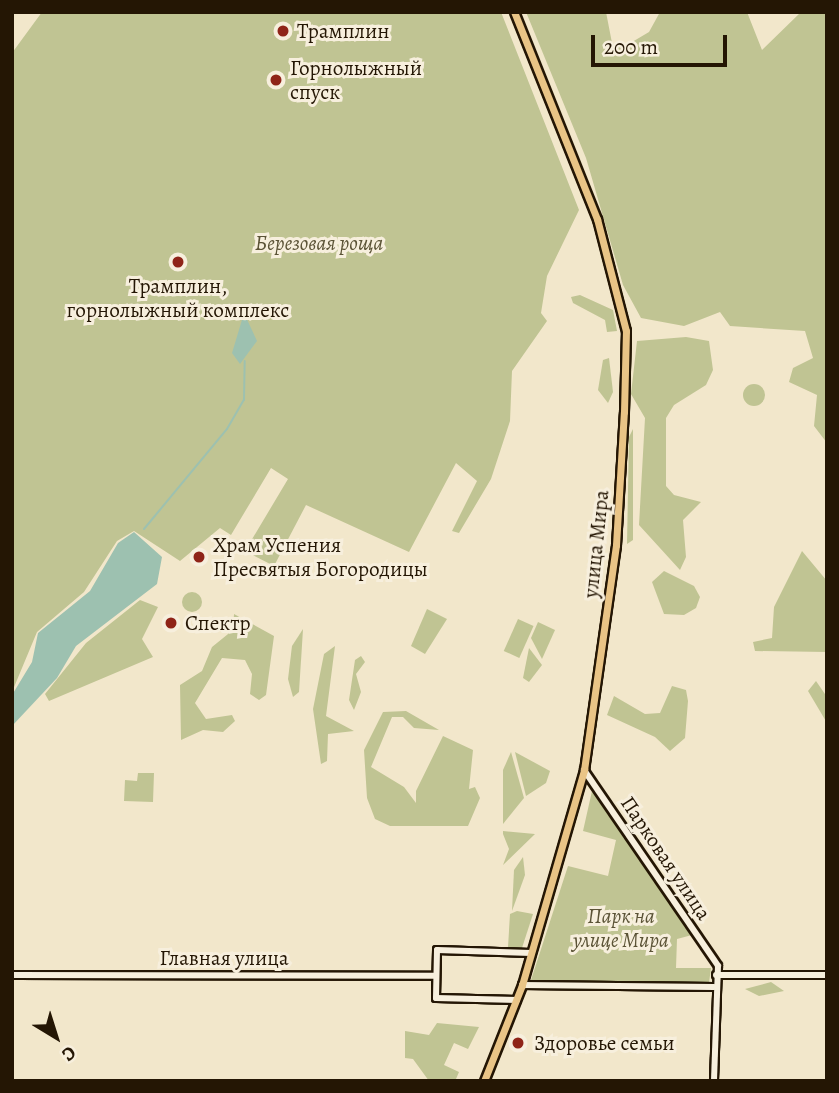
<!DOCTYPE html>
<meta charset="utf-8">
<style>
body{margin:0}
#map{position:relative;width:839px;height:1093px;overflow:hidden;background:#f2e7cb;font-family:Alegreya,serif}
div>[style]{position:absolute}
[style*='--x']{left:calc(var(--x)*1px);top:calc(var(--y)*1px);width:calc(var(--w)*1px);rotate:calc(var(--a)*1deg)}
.green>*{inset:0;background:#c0c493;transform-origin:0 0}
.round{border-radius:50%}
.water>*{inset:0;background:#9dc1b0}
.stream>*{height:2px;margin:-1px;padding:0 1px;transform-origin:1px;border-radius:1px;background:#9dc1b0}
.roads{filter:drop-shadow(2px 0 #241604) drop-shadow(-2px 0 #241604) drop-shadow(0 2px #241604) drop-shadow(0 -2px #241604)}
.secondary>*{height:6px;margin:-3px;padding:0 3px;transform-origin:3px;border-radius:3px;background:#f7efdd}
.primary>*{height:7px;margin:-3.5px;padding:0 3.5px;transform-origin:3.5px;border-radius:3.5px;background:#e9c486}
.dots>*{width:19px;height:19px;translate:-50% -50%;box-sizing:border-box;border:4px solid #f7efdd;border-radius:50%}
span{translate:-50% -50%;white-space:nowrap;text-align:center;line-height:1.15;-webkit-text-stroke:6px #f7efdd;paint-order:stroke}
.poi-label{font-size:21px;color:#241604}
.left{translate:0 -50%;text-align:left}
.park-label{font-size:21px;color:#5b5336;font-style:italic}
.street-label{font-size:21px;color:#241604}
.frame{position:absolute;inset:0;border:14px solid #241604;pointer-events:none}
.north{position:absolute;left:21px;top:1002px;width:70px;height:70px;-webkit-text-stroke:5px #f7efdd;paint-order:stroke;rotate:142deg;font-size:19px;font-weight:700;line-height:28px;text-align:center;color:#241604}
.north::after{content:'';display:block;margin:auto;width:24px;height:32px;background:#241604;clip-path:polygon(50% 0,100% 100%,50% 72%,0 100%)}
.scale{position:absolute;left:591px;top:35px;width:136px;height:32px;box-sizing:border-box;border:4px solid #241604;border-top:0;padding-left:9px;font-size:21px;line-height:24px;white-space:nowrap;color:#241604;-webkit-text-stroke:5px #f7efdd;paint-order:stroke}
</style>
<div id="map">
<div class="green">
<div style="clip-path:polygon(42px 12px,501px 12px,579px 210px,547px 276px,541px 313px,547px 321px,512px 371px,510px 421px,491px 479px,459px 533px,452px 531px,477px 481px,456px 463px,409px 552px,306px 505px,274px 566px,245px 551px,288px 479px,271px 468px,231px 535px,220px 528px,180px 561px,134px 531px,117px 541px,84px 592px,37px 632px,12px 692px,12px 53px)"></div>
<div style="clip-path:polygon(526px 12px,606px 12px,612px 43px,622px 48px,649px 32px,660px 12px,747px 12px,762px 50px,801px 12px,827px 12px,827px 443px,814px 426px,817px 395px,789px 382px,793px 368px,813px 358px,805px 331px,730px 326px,720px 312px,684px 326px,641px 318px,623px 285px,586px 158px)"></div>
<div style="clip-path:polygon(580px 295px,613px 310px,617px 331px,607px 332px,605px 320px,573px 303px,571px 297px)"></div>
<div style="clip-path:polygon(686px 337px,709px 341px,713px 370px,706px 385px,674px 405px,666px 418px,666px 486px,674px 495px,701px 502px,683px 520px,686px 557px,680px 570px,639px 525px,645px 418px,631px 394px,637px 341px)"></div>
<div style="clip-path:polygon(609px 358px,613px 392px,608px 403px,598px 390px,603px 360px)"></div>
<div class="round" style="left:743px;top:384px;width:22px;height:22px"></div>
<div style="clip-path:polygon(633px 429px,633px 540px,627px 544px,629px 437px)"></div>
<div style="clip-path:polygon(802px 551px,827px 581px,827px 652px,755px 651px,753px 642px,772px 638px,774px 607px)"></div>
<div style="clip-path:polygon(664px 571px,694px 586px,700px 597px,696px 608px,684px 615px,664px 614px,652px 582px)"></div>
<div class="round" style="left:182px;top:592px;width:20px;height:20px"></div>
<div style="clip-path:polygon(140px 600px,158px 607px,142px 639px,153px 657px,49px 701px,45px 694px,86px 643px)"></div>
<div style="clip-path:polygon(427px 609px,447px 619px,425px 654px,411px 646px)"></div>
<div style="clip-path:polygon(234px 614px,274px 636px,266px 695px,259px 700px,250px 694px,252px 674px,245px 660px,222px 658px,195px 703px,206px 719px,232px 715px,235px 721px,223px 732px,203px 730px,181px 740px,180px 685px,202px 671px,212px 647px,233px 630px)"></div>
<div style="left:518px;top:619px;width:17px;height:35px;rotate:24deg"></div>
<div style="clip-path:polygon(538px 622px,555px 630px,542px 659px,531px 638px)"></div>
<div style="clip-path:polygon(303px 629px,299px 692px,293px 697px,288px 679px,292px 646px)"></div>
<div style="clip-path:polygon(335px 646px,326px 716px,354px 731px,328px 734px,327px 761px,321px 764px,313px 709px,324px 654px)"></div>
<div style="clip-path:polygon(529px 648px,542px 665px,529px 682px,523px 678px)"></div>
<div style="clip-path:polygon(361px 656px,365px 662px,356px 674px,361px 692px,354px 710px,349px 700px,355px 660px)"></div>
<div style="clip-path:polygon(816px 681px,827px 697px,827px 723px,808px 691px)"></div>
<div style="clip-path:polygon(672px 686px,686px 690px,688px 701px,685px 738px,670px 751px,655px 737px,607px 715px,614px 696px,645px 714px,660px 713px)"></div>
<div style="clip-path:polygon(406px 711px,439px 730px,414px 728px,403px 717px,392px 717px,371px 767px,404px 787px,416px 803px,416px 791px,443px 736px,473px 750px,469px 789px,475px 787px,480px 798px,468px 826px,390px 826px,375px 819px,367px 798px,364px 750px,383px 712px)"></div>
<div style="clip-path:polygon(511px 752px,524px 798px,503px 824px,503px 770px)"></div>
<div style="clip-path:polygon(515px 752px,550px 771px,546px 783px,526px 796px)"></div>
<div style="clip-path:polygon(138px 773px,154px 773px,153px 802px,124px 801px,125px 780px,137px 781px)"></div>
<div style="clip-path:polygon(592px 791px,692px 935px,677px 939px,676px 968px,711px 968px,709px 983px,530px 983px,568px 866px,608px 876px,616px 840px,583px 831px)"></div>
<div style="clip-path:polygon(503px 834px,503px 831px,535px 834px,503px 865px,509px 849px)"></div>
<div style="clip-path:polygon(523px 857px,525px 875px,512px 911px,514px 870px)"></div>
<div style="clip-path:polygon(517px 911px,533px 914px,521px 951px,508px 947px,510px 914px)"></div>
<div style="clip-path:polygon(771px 982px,784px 991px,759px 996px,745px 989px)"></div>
<div style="clip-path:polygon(437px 1023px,479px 1027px,468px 1049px,454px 1043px,444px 1065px,459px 1072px,456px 1079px,429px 1081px,413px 1059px,405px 1058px,405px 1031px,429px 1035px)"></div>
</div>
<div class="water">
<div style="clip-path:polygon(244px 313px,257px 341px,240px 364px,232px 353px)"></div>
<div style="clip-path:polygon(134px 532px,162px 557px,157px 584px,76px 646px,57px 678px,12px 726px,12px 695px,32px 662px,38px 633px,90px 591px,118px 543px)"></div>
</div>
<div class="stream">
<div style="--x:144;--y:529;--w:130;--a:-50.3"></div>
<div style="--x:227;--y:429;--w:34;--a:-60"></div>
<div style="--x:244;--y:400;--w:39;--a:-89"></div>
</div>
<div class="roads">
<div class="secondary">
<div style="--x:584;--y:770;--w:237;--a:55.6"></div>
<div style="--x:718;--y:966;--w:115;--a:92"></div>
<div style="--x:12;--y:975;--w:424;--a:0.1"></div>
<div style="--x:716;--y:975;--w:111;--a:0"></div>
<div style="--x:522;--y:985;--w:192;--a:0.6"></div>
<div style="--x:517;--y:1000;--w:81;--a:-178.6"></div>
<div style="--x:436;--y:998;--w:48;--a:-88.8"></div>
<div style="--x:437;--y:950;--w:94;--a:1.8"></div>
</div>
<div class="primary">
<div style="--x:484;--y:1081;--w:103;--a:-68.4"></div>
<div style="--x:522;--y:985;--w:224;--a:-73.9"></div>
<div style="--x:584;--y:770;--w:227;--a:-81.9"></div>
<div style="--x:616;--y:545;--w:133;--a:-86.6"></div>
<div style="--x:624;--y:412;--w:81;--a:-88.6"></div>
<div style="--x:626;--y:331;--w:116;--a:-104.5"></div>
<div style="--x:597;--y:219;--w:223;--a:-111.8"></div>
</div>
</div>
<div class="dots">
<div style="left:283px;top:31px;background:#8f2418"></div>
<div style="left:276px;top:80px;background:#8f2418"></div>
<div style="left:178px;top:262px;background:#8f2418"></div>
<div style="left:199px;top:557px;background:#8f2418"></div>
<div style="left:171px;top:623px;background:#8f2418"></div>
<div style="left:518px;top:1043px;background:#8f2418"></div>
</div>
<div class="poi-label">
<span class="left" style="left:297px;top:31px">Трамплин</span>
<span class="left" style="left:290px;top:80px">Горнолыжный<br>спуск</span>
<span style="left:178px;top:298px">Трамплин,<br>горнолыжный комплекс</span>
<span class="left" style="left:213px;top:557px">Храм Успения<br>Пресвятыя Богородицы</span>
<span class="left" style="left:185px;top:623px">Спектр</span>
<span class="left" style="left:534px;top:1043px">Здоровье семьи</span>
</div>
<div class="park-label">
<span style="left:319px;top:243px">Березовая роща</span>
<span style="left:621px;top:928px">Парк на<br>улице Мира</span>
</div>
<div class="street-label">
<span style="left:596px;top:544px;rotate:-84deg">улица Мира</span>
<span style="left:666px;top:858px;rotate:56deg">Парковая улица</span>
<span style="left:224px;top:958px">Главная улица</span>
</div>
<div class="frame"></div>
<div class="north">С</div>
<div class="scale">200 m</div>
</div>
